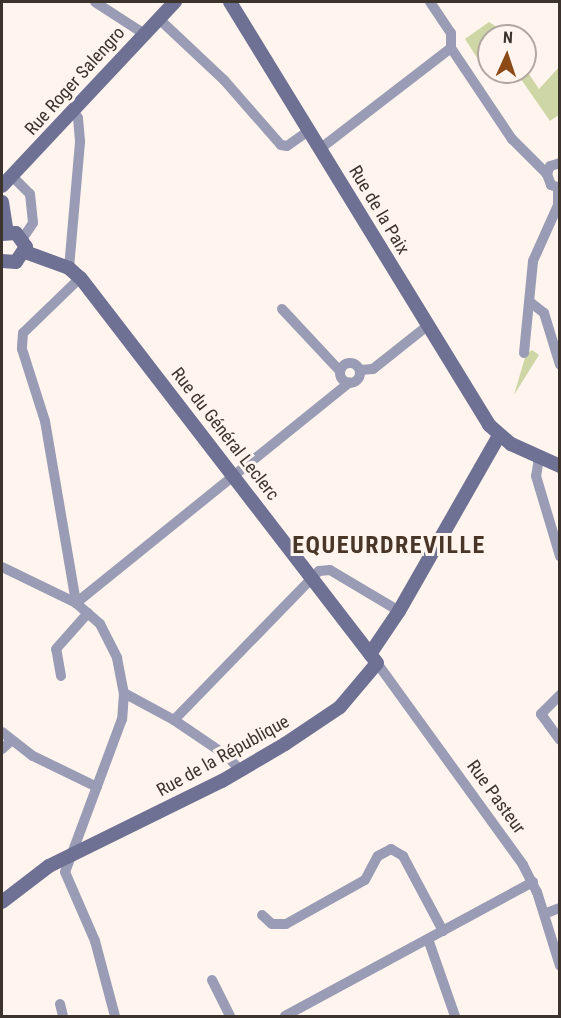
<!DOCTYPE html>
<meta charset="utf-8">
<style>
body{margin:0}
#map{position:relative;width:561px;height:1018px;overflow:hidden;background:#fff5ee;font-family:"Roboto Condensed",sans-serif}
div>[style]{position:absolute}
[style*='--x']{left:calc(var(--x)*1px);top:calc(var(--y)*1px);width:calc(var(--w)*1px);rotate:calc(var(--a)*1deg)}
.green>*{inset:0;background:#cfd6a5}
.street>*{height:10px;margin:-5px;padding:0 5px;transform-origin:5px;border-radius:5px;background:#9a9cb5}
.street>.ring{margin:-5px;padding:0;box-sizing:content-box;background:none;border:10px solid #9a9cb5;border-radius:50%}
.secondary>*{height:14px;margin:-7px;padding:0 7px;transform-origin:7px;border-radius:7px;background:#6f7194}
span{translate:-50% -50%;white-space:nowrap;text-align:center;line-height:1.15;-webkit-text-stroke:6px #fff5ee;paint-order:stroke}
.street-label{font-size:18px;color:#3c332d}
.district-label{font-size:24px;color:#493629;font-weight:700;letter-spacing:1.5px}
.frame{position:absolute;inset:0;border:3px solid #3c332d;pointer-events:none}
.north{position:absolute;left:477px;top:24px;width:60px;height:60px;box-sizing:border-box;background:#fff5ee;border:2px solid #b1a7a1;border-radius:50%;rotate:3deg;font-size:16px;font-weight:700;line-height:24px;text-align:center;color:#3c332d}
.north::after{content:'';display:block;margin:auto;width:21px;height:27px;background:#8c4b16;clip-path:polygon(50% 0,100% 100%,50% 72%,0 100%)}
</style>
<div id="map">
<div class="green">
<div style="clip-path:polygon(489px 22px,502px 30px,504px 36px,489px 36px,489px 63px,483px 67px,465px 39px)"></div>
<div style="clip-path:polygon(559px 67px,559px 115px,550px 121px,516px 72px,525px 72px,525px 68px,539px 89px)"></div>
<div style="clip-path:polygon(532px 350px,539px 355px,514px 395px,526px 354px)"></div>
</div>
<div class="street">
<div style="--x:95;--y:2;--w:57;--a:32.9"></div>
<div style="--x:430;--y:2;--w:37;--a:56"></div>
<div style="--x:451;--y:33;--w:15;--a:90"></div>
<div style="--x:451;--y:48;--w:110;--a:56.2"></div>
<div style="--x:512;--y:139;--w:49;--a:45"></div>
<div style="--x:158;--y:18;--w:91;--a:43.2"></div>
<div style="--x:224;--y:80;--w:86;--a:48.8"></div>
<div style="--x:281;--y:145;--w:6;--a:9"></div>
<div style="--x:287;--y:146;--w:28;--a:-35"></div>
<div style="--x:321;--y:148;--w:164;--a:-37.6"></div>
<div style="--x:560;--y:163;--w:10;--a:163"></div>
<div style="--x:550;--y:166;--w:9;--a:111"></div>
<div style="--x:547;--y:174;--w:12;--a:70"></div>
<div style="--x:551;--y:185;--w:9;--a:18"></div>
<div style="--x:12;--y:176;--w:25;--a:45"></div>
<div style="--x:30;--y:194;--w:29;--a:84"></div>
<div style="--x:33;--y:223;--w:18;--a:124"></div>
<div style="--x:69;--y:268;--w:127;--a:-85"></div>
<div style="--x:80;--y:141;--w:23;--a:-95"></div>
<div style="--x:78;--y:118;--w:9;--a:-122"></div>
<div style="--x:80;--y:278;--w:79;--a:136"></div>
<div style="--x:23;--y:333;--w:16;--a:94"></div>
<div style="--x:22;--y:349;--w:76;--a:72.3"></div>
<div style="--x:45;--y:421;--w:185;--a:80.3"></div>
<div style="--x:76;--y:603;--w:351;--a:-38.9"></div>
<div style="--x:530;--y:302;--w:18;--a:38"></div>
<div style="--x:544;--y:313;--w:54;--a:72.9"></div>
<div style="--x:282;--y:309;--w:85;--a:46.9"></div>
<div style="--x:524;--y:353;--w:92;--a:-84.4"></div>
<div style="--x:533;--y:261;--w:61;--a:-65.9"></div>
<div style="--x:558;--y:205;--w:17;--a:-90"></div>
<div class="ring" style="left:340px;top:363px;width:10px;height:10px"></div>
<div style="--x:360;--y:370;--w:13;--a:-4"></div>
<div style="--x:373;--y:369;--w:69;--a:-38.5"></div>
<div style="--x:539;--y:458;--w:18;--a:99"></div>
<div style="--x:536;--y:476;--w:84;--a:73.3"></div>
<div style="--x:2;--y:567;--w:82;--a:25.9"></div>
<div style="--x:76;--y:603;--w:32;--a:41"></div>
<div style="--x:100;--y:624;--w:38;--a:63"></div>
<div style="--x:117;--y:658;--w:36;--a:79"></div>
<div style="--x:124;--y:693;--w:26;--a:94"></div>
<div style="--x:122;--y:719;--w:163;--a:110.4"></div>
<div style="--x:65;--y:872;--w:75;--a:66.5"></div>
<div style="--x:95;--y:941;--w:78;--a:75.1"></div>
<div style="--x:377;--y:663;--w:249;--a:54.1"></div>
<div style="--x:523;--y:865;--w:30;--a:63"></div>
<div style="--x:537;--y:892;--w:77;--a:72.7"></div>
<div style="--x:61;--y:676;--w:27;--a:-100"></div>
<div style="--x:56;--y:649;--w:48;--a:-48.4"></div>
<div style="--x:124;--y:693;--w:57;--a:28.4"></div>
<div style="--x:174;--y:720;--w:64;--a:34.2"></div>
<div style="--x:227;--y:756;--w:21;--a:47"></div>
<div style="--x:560;--y:695;--w:27;--a:135"></div>
<div style="--x:541;--y:714;--w:32;--a:54"></div>
<div style="--x:174;--y:720;--w:208;--a:-45.8"></div>
<div style="--x:319;--y:571;--w:11;--a:-5"></div>
<div style="--x:330;--y:570;--w:80;--a:30.7"></div>
<div style="--x:2;--y:732;--w:39;--a:38"></div>
<div style="--x:33;--y:756;--w:71;--a:25.8"></div>
<div style="--x:2;--y:749;--w:13;--a:-42"></div>
<div style="--x:544;--y:914;--w:17;--a:-21"></div>
<div style="--x:262;--y:915;--w:13;--a:42"></div>
<div style="--x:272;--y:924;--w:14;--a:0"></div>
<div style="--x:286;--y:924;--w:90;--a:-29.1"></div>
<div style="--x:365;--y:880;--w:27;--a:-62"></div>
<div style="--x:378;--y:856;--w:15;--a:-28"></div>
<div style="--x:391;--y:849;--w:14;--a:30"></div>
<div style="--x:403;--y:856;--w:85;--a:61.9"></div>
<div style="--x:428;--y:939;--w:82;--a:70.7"></div>
<div style="--x:212;--y:980;--w:40;--a:63.4"></div>
<div style="--x:60;--y:1004;--w:12;--a:76"></div>
<div style="--x:285;--y:1016;--w:282;--a:-28.4"></div>
</div>
<div class="secondary">
<div style="--x:230;--y:2;--w:496;--a:58.5"></div>
<div style="--x:489;--y:425;--w:29;--a:41"></div>
<div style="--x:511;--y:444;--w:54;--a:24.2"></div>
<div style="--x:2;--y:186;--w:253;--a:-46.8"></div>
<div style="--x:2;--y:202;--w:30;--a:81"></div>
<div style="--x:2;--y:234;--w:14;--a:-4"></div>
<div style="--x:16;--y:233;--w:17;--a:54"></div>
<div style="--x:26;--y:247;--w:18;--a:124"></div>
<div style="--x:16;--y:262;--w:14;--a:-176"></div>
<div style="--x:370;--y:654;--w:52;--a:-56"></div>
<div style="--x:399;--y:611;--w:202;--a:-60.3"></div>
<div style="--x:2;--y:902;--w:59;--a:-37.5"></div>
<div style="--x:49;--y:866;--w:193;--a:-26.2"></div>
<div style="--x:222;--y:781;--w:73;--a:-30.4"></div>
<div style="--x:285;--y:744;--w:66;--a:-33.9"></div>
<div style="--x:340;--y:707;--w:57;--a:-49.9"></div>
<div style="--x:377;--y:663;--w:486;--a:-127.6"></div>
<div style="--x:80;--y:278;--w:15;--a:-138"></div>
<div style="--x:69;--y:268;--w:47;--a:-160"></div>
</div>
<div class="street-label">
<span style="left:75px;top:81px;rotate:-48deg">Rue Roger Salengro</span>
<span style="left:379px;top:210px;rotate:59deg">Rue de la Paix</span>
<span style="left:225px;top:434px;rotate:52deg">Rue du Général Leclerc</span>
<span style="left:223px;top:756px;rotate:-29deg">Rue de la République</span>
<span style="left:496px;top:797px;rotate:54deg">Rue Pasteur</span>
</div>
<div class="district-label">
<span style="left:389px;top:546px">EQUEURDREVILLE</span>
</div>
<div class="frame"></div>
<div class="north">N</div>
</div>
